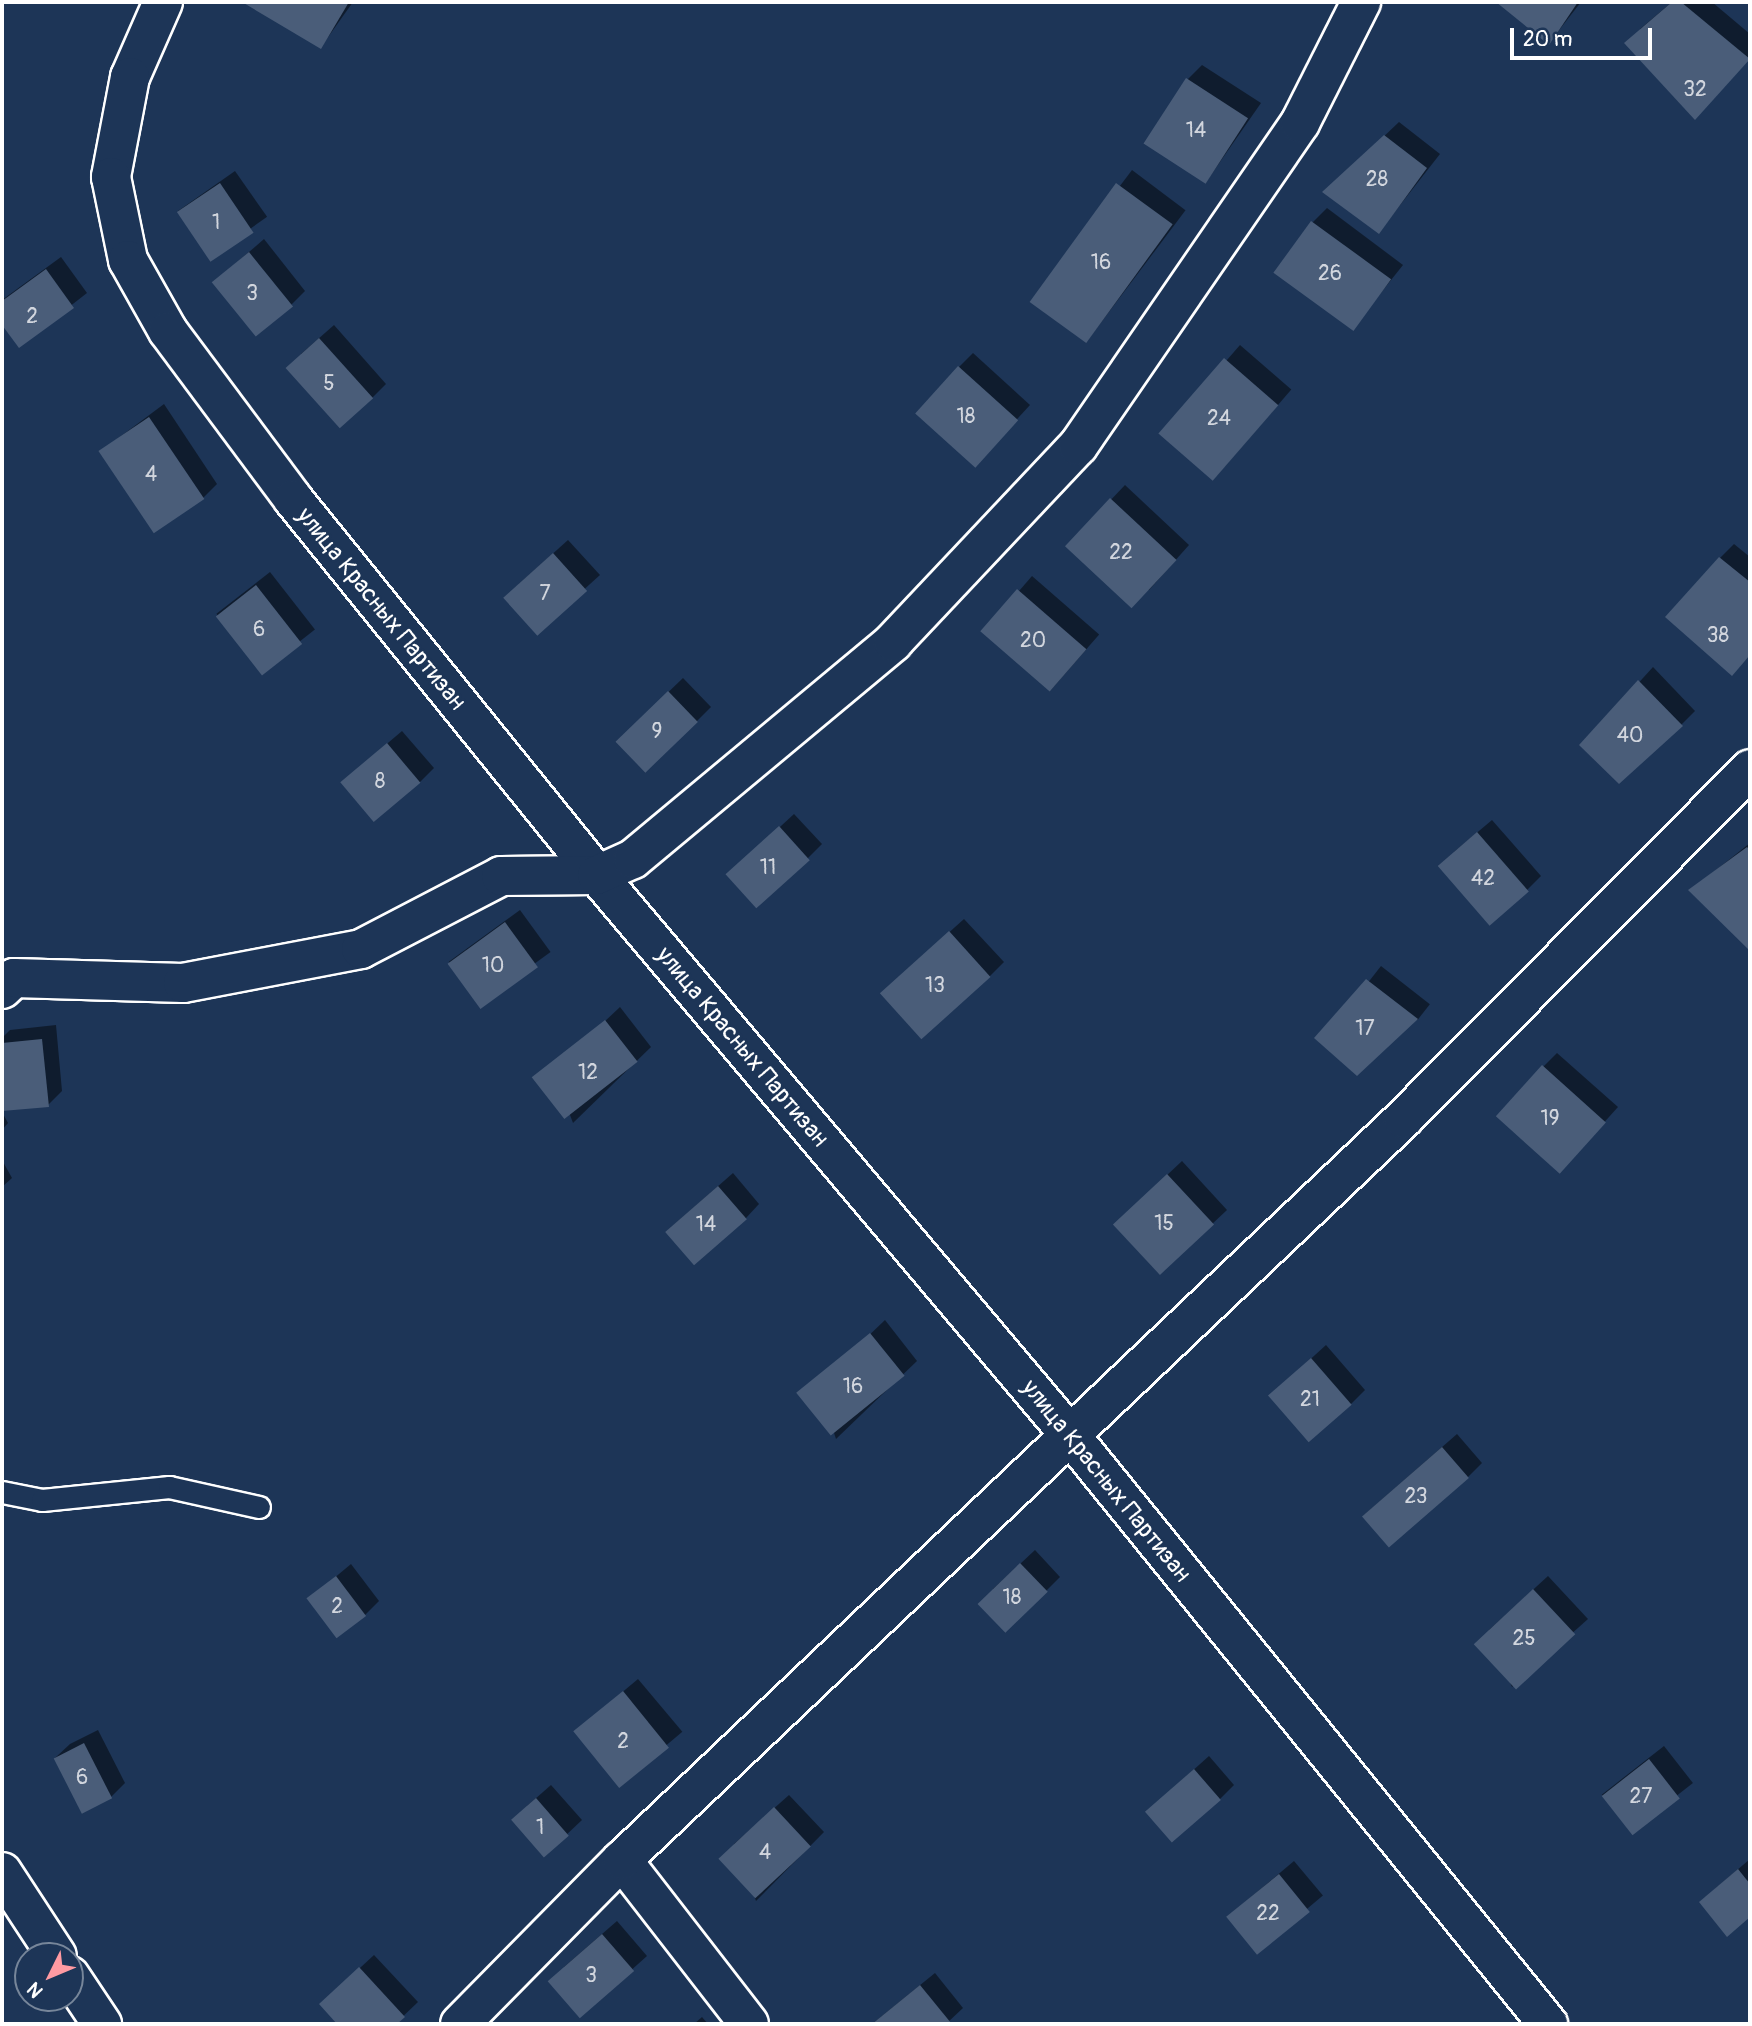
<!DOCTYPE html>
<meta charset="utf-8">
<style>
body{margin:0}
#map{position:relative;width:1752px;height:2026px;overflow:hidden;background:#1d3557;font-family:Pangolin,sans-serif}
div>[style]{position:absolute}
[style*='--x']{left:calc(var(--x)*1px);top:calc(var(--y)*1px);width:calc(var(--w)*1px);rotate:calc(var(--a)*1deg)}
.shadow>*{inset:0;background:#0007;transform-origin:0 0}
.building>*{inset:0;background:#4a5d79;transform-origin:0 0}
.roads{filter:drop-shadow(2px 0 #fff) drop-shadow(-2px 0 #fff) drop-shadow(0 2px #fff) drop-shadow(0 -2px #fff)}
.service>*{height:21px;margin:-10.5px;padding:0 10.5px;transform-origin:10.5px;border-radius:10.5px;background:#1d3557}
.minor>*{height:38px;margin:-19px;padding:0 19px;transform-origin:19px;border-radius:19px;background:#1d3557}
span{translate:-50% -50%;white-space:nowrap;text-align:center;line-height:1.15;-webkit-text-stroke:5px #1d3557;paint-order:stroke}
.number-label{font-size:21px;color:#d2d6de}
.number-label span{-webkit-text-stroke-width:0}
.street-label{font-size:24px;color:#fff}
.frame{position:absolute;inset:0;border:4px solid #fff;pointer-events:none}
.north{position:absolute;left:14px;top:1942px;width:70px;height:70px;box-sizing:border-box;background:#1d3557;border:2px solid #77869a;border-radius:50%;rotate:227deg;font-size:19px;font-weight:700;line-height:28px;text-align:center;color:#fff}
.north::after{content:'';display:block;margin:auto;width:24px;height:32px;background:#ff9aa2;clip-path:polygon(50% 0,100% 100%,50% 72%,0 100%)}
.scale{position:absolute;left:1510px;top:28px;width:142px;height:32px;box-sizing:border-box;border:4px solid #fff;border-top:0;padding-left:9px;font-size:21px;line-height:24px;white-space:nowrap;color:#fff;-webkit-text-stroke:5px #1d3557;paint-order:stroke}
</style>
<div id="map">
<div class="shadow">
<div style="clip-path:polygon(246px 2px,353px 2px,321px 47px)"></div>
<div style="clip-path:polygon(1499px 2px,1581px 2px,1549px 43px)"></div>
<div style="clip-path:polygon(1672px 2px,1712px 2px,1750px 34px,1750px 58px,1709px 103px,1640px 29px)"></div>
<div style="clip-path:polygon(1202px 65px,1261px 103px,1206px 182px,1188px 79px)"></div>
<div style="clip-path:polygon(1399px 122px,1440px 154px,1379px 232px,1339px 179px)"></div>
<div style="left:1132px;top:170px;width:67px;height:165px;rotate:37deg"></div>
<div style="left:235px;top:171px;width:56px;height:70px;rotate:55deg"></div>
<div style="clip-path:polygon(1327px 208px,1403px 265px,1356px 324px,1312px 223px)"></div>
<div style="clip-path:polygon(264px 239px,305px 291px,291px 305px,213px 283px)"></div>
<div style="clip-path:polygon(61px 257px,87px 293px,19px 346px,2px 322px,2px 300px)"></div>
<div style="clip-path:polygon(334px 325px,386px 384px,372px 398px,301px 354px)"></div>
<div style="left:1240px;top:345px;width:68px;height:119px;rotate:41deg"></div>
<div style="clip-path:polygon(973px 353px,1030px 405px,988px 451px,959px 367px)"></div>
<div style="clip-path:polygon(164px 404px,217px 484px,203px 498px,101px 451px)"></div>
<div style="clip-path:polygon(1125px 485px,1189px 545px,1149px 590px,1067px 546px)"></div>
<div style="clip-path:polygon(568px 540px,600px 575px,536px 633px,519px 584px)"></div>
<div style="clip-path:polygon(1734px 544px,1750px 557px,1750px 655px,1732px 674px,1720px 558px)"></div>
<div style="left:270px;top:572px;width:73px;height:68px;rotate:52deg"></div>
<div style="left:1032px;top:576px;width:89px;height:74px;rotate:41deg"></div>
<div style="clip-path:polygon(1653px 667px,1695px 711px,1681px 725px,1582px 745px)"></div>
<div style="clip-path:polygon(683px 678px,711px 707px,697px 721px,632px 727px)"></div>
<div style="clip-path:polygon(402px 731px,434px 768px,420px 782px,342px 782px)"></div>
<div style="clip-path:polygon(794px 814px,822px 844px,808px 858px,742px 862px)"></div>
<div style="clip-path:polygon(1492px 820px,1541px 876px,1527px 890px,1454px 852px)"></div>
<div style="clip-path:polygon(1750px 843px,1750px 948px,1691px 890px)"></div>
<div style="left:520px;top:910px;width:52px;height:88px;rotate:54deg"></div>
<div style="clip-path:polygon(964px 919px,1004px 962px,990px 976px,896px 980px)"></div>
<div style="left:1381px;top:966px;width:62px;height:20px;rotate:38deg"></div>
<div style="clip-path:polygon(620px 1007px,651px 1047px,573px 1123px,553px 1070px)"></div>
<div style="clip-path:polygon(56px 1025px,62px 1091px,48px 1105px,2px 1109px,2px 1038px,10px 1030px)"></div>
<div style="clip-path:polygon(1557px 1053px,1618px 1107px,1572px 1158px,1543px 1067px)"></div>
<div style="clip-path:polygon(2px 1112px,8px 1123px,2px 1130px)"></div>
<div style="clip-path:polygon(2px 1160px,12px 1178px,2px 1187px)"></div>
<div style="clip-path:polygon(1182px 1161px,1227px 1210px,1161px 1272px,1130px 1210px)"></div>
<div style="clip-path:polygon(733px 1173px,759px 1204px,746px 1218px,667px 1231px)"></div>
<div style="clip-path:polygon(885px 1320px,917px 1361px,836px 1439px,818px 1384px)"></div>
<div style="clip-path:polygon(1326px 1345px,1365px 1390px,1351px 1404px,1271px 1395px)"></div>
<div style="clip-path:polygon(1457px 1434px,1482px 1463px,1468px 1477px,1363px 1516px)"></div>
<div style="clip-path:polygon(1035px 1550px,1060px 1577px,1046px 1591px,993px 1589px)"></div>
<div style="clip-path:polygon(351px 1564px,379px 1601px,365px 1615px,309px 1599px)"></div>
<div style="clip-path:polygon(1548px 1576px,1588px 1619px,1512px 1687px,1489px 1630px)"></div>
<div style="left:638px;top:1679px;width:69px;height:81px;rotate:50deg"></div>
<div style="clip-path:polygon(98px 1730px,125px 1783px,111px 1797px,55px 1758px,70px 1744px)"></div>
<div style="left:1664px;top:1746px;width:47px;height:79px;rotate:52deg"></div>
<div style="clip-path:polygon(1209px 1756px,1234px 1785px,1220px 1799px,1162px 1798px)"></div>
<div style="clip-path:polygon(551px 1785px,582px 1820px,545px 1855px,527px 1806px)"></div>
<div style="clip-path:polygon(789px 1795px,824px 1832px,756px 1901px,734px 1844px)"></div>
<div style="clip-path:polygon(1750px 1859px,1750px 1915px,1728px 1934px,1715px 1889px)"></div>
<div style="left:1294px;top:1861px;width:45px;height:87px;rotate:50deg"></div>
<div style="clip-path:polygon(617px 1921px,647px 1956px,580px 2016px,564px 1967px)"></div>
<div style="clip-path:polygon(374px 1955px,418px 2002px,395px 2024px,340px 2024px,321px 2004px)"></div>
<div style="clip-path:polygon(935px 1973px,963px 2008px,946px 2024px,872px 2024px)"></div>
<div style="clip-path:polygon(702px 2017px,708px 2024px,694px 2024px)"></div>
</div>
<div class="building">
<div style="clip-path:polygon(242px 2px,349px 2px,321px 49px)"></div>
<div style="clip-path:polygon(1496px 2px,1578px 2px,1549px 45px)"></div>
<div style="clip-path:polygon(1672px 2px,1681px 2px,1750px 59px,1695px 120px,1624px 43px)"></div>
<div style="left:1186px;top:78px;width:74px;height:78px;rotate:33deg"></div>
<div style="clip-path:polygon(1384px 135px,1427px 168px,1379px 234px,1322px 192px)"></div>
<div style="left:220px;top:183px;width:60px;height:52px;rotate:56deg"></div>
<div style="left:1116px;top:183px;width:70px;height:147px;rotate:36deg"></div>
<div style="left:1311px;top:221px;width:99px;height:64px;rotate:36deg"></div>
<div style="left:249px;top:252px;width:70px;height:48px;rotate:51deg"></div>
<div style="clip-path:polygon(46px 269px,74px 308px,19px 348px,2px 325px,2px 301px)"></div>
<div style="left:319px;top:338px;width:81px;height:45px;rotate:48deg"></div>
<div style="left:1224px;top:358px;width:72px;height:100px;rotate:41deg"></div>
<div style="left:958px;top:366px;width:81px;height:64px;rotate:42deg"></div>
<div style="left:149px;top:417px;width:99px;height:61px;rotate:56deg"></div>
<div style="left:1110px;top:498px;width:91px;height:66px;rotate:43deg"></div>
<div style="left:553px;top:553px;width:51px;height:67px;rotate:48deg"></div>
<div style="clip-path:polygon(1719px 557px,1750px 582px,1750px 655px,1732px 676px,1665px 617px)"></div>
<div style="left:256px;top:585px;width:75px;height:51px;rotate:52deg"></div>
<div style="left:1017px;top:589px;width:92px;height:56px;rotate:41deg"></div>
<div style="clip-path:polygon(1638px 680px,1683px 726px,1619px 784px,1579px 745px)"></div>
<div style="left:668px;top:691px;width:43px;height:73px;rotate:46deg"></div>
<div style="left:387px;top:743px;width:52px;height:61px;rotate:50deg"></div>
<div style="left:779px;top:826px;width:46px;height:72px;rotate:48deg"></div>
<div style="left:1477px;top:832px;width:79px;height:52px;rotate:49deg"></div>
<div style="clip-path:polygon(1747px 847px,1750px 850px,1750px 951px,1688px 890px)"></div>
<div style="left:505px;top:922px;width:56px;height:71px;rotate:54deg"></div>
<div style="left:949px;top:931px;width:62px;height:93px;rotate:48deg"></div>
<div style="clip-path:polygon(1366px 979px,1418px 1019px,1357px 1076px,1314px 1038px)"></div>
<div style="left:605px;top:1020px;width:53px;height:93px;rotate:52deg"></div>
<div style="clip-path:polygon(42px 1039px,49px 1107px,2px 1111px,2px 1043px)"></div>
<div style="left:1542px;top:1065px;width:86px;height:69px;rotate:42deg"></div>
<div style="left:1167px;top:1174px;width:69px;height:74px;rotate:47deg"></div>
<div style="left:718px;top:1186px;width:44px;height:70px;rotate:49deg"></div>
<div style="left:870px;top:1333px;width:55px;height:95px;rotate:51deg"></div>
<div style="left:1311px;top:1358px;width:62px;height:57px;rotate:49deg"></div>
<div style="left:1442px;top:1447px;width:41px;height:106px;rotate:49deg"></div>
<div style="left:1020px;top:1563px;width:40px;height:59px;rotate:46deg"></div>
<div style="left:336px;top:1576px;width:50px;height:37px;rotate:53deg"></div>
<div style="left:1533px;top:1589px;width:62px;height:81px;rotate:47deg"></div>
<div style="left:623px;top:1691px;width:73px;height:64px;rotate:51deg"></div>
<div style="left:84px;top:1743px;width:62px;height:34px;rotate:63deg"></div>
<div style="left:1649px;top:1759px;width:50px;height:60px;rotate:52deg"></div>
<div style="left:1194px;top:1769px;width:41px;height:65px;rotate:49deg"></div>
<div style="left:536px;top:1798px;width:50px;height:33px;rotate:49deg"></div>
<div style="left:774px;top:1807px;width:54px;height:76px;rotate:47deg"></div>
<div style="clip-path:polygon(1738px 1869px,1750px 1884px,1750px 1917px,1727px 1937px,1699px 1902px)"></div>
<div style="left:1279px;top:1874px;width:49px;height:68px;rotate:51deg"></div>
<div style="left:602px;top:1934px;width:49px;height:72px;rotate:49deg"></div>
<div style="clip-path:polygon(359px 1967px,405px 2017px,397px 2024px,337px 2024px,319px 2004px)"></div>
<div style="clip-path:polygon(920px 1985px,951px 2023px,872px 2024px)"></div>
</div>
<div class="roads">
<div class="service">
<div style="--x:2;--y:1492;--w:41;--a:11.3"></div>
<div style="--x:42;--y:1500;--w:128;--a:-5.8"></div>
<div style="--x:169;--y:1487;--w:92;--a:12.5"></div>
</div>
<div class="minor">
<div style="--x:163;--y:2;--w:82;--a:113.7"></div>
<div style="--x:130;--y:77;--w:102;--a:100.8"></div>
<div style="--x:111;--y:177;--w:85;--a:78.4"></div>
<div style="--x:128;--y:260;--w:81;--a:60.6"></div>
<div style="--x:168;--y:331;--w:209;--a:53.3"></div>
<div style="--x:293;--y:499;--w:484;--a:51"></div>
<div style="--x:597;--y:875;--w:733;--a:49.81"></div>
<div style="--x:1070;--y:1435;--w:759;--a:50.94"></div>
<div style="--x:2;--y:989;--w:16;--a:-43"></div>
<div style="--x:14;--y:978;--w:169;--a:1.7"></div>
<div style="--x:183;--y:983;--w:181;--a:-10.8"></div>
<div style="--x:361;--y:949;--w:158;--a:-27.5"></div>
<div style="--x:501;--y:876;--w:96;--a:-0.6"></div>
<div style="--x:597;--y:875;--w:39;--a:-24"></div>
<div style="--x:633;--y:859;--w:339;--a:-39.8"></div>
<div style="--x:893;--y:642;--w:270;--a:-46.7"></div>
<div style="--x:1078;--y:446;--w:392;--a:-55.5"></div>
<div style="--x:1300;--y:123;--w:136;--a:-63.2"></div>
<div style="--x:622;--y:1860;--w:207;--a:52.2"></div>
<div style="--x:2;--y:1872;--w:100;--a:56.8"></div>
<div style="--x:70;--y:1976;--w:58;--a:56.3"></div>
<div style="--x:460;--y:2024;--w:231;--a:-45.4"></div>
<div style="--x:622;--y:1860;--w:1077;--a:-43.49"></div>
<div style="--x:1403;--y:1119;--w:493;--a:-45.2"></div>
</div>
</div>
<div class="number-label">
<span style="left:1695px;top:90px">32</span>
<span style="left:1196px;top:131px">14</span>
<span style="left:1377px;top:180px">28</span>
<span style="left:216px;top:223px">1</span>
<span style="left:1101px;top:263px">16</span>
<span style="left:1330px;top:274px">26</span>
<span style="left:252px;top:294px">3</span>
<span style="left:32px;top:317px">2</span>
<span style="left:329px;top:384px">5</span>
<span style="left:966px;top:417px">18</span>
<span style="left:1219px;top:419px">24</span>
<span style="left:151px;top:475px">4</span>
<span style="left:1121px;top:553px">22</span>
<span style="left:545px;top:594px">7</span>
<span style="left:259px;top:630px">6</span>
<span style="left:1718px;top:636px">38</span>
<span style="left:1033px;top:641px">20</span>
<span style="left:657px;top:732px">9</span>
<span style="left:1630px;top:736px">40</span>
<span style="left:380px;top:782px">8</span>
<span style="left:768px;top:868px">11</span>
<span style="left:1483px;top:879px">42</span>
<span style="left:493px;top:966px">10</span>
<span style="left:935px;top:986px">13</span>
<span style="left:1365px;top:1029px">17</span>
<span style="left:588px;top:1073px">12</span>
<span style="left:1550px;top:1119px">19</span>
<span style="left:1164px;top:1224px">15</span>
<span style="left:706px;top:1225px">14</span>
<span style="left:853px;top:1387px">16</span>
<span style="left:1310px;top:1400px">21</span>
<span style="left:1416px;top:1497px">23</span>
<span style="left:1012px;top:1598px">18</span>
<span style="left:337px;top:1607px">2</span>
<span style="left:1524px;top:1639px">25</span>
<span style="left:623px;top:1742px">2</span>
<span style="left:82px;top:1778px">6</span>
<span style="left:1641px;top:1797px">27</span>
<span style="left:540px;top:1828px">1</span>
<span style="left:765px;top:1853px">4</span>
<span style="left:1268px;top:1914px">22</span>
<span style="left:591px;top:1976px">3</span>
</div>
<div class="street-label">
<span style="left:381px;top:609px;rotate:51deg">улица Красных Партизан</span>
<span style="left:742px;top:1047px;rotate:50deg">улица Красных Партизан</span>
<span style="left:1106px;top:1481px;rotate:51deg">улица Красных Партизан</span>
</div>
<div class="frame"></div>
<div class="north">N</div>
<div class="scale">20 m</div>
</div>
